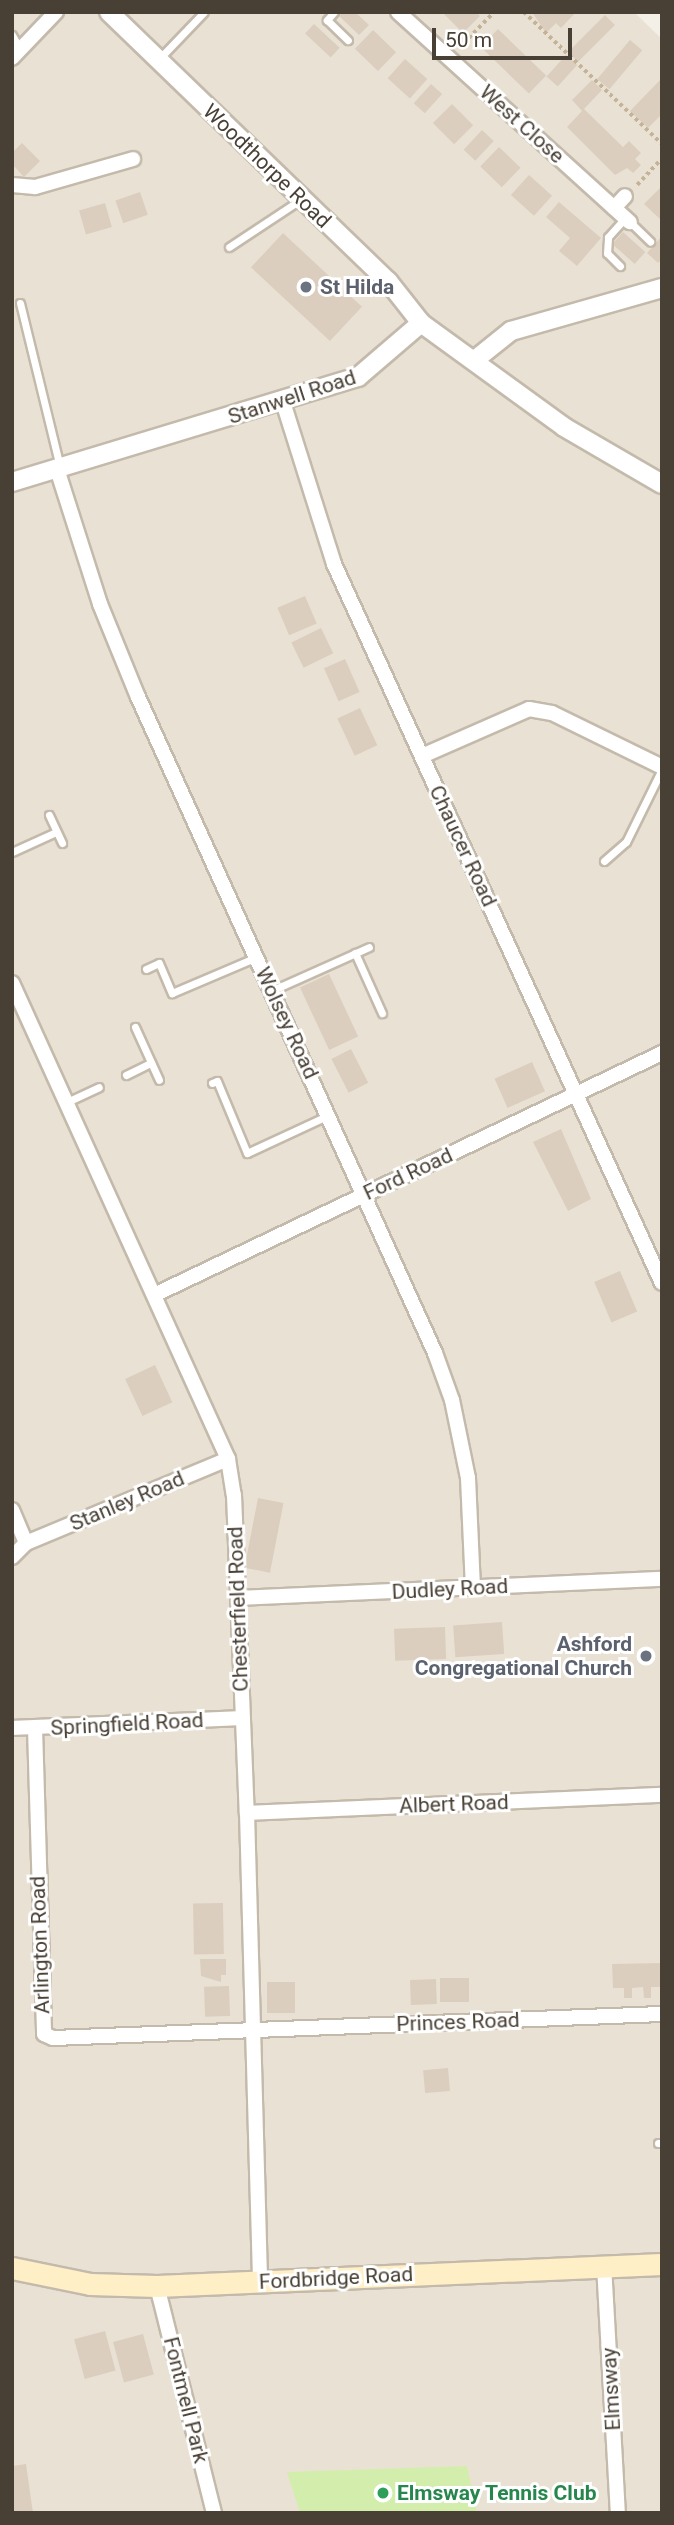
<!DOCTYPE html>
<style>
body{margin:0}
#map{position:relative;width:674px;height:2525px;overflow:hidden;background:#f5f0e7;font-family:Roboto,sans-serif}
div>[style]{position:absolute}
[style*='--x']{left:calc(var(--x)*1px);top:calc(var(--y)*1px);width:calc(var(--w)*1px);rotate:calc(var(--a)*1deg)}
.residential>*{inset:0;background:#e9e2d4}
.green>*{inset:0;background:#d3edac}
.building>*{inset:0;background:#dbcebe;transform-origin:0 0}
.path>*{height:3.5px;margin-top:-1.75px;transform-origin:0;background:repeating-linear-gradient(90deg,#c5b398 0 3.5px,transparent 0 7px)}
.roads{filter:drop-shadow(2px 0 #c4baab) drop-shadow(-2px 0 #c4baab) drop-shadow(0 2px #c4baab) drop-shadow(0 -2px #c4baab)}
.service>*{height:7px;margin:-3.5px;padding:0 3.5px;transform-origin:3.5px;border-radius:3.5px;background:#fff}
.minor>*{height:14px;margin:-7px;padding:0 7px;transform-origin:7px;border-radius:7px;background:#fff}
.tertiary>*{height:18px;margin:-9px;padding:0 9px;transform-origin:9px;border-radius:9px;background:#fff}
.secondary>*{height:21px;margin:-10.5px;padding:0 10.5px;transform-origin:10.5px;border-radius:10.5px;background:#ffefc7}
.dots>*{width:19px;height:19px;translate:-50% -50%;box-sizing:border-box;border:4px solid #fff;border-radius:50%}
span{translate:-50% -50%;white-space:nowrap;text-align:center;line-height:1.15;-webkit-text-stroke:6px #fff;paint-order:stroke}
.street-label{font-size:21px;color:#494035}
.worship-label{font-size:21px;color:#5b616d;font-weight:700}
.left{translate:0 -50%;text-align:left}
.right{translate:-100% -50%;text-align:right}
.leisure-label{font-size:21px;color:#27864d;font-weight:700}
.frame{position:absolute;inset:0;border:14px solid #494035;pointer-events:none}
.scale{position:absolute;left:432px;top:28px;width:140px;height:32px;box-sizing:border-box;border:4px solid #494035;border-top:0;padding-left:9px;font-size:21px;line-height:24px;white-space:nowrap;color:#494035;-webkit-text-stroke:5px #fff;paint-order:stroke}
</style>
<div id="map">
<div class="residential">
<div style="clip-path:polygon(12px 12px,634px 12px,662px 39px,662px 2513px,12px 2513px)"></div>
</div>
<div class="green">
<div style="clip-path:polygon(467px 2466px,477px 2513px,300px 2513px,287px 2472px)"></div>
</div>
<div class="building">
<div style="clip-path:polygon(343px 12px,355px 12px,369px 25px,359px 35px,339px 16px)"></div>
<div style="clip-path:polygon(442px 12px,476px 12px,480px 16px,463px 33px)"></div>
<div style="clip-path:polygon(532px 12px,576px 12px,561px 28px,556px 23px,546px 33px)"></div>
<div style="left:605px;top:15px;width:14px;height:52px;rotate:45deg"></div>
<div style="left:314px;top:24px;width:35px;height:13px;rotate:43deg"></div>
<div style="left:498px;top:29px;width:67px;height:25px;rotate:44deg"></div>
<div style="left:373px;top:30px;width:32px;height:26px;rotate:44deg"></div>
<div style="left:630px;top:40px;width:16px;height:51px;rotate:40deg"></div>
<div style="left:566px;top:55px;width:15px;height:29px;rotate:42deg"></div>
<div style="left:405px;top:59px;width:30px;height:26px;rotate:42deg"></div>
<div style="clip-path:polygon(662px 78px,662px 114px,648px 128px,630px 111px)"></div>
<div style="clip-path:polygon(592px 80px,602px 90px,584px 109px,623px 147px,629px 141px,641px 153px,635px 159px,641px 165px,633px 173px,627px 168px,615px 175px,567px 127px,582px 111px,572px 100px)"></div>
<div style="left:431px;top:84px;width:15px;height:26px;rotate:42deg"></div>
<div style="left:452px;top:104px;width:30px;height:27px;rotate:45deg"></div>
<div style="left:482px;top:130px;width:16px;height:27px;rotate:43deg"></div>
<div style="clip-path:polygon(22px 143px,40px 161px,24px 177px,12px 164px,12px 153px)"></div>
<div style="left:499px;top:147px;width:30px;height:27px;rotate:44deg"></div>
<div style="left:529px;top:175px;width:31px;height:27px;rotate:42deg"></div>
<div style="clip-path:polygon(662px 186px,662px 221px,644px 204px)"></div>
<div style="left:140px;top:192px;width:24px;height:26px;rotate:71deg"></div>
<div style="clip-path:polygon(559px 202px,601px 238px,577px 266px,559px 251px,570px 238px,546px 217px)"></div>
<div style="left:105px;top:203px;width:25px;height:27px;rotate:74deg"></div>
<div style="left:623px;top:232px;width:30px;height:16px;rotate:42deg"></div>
<div style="left:283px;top:233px;width:108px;height:47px;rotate:43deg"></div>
<div style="clip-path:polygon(662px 236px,662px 259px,658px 263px,647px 253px)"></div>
<div style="left:305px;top:596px;width:30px;height:30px;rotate:67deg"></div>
<div style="left:321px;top:628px;width:28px;height:33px;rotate:64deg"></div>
<div style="left:345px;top:659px;width:36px;height:23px;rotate:66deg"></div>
<div style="left:360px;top:708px;width:41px;height:25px;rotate:65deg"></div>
<div style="left:329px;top:974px;width:69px;height:32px;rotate:65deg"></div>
<div style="left:351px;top:1049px;width:38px;height:22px;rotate:63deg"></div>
<div style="left:532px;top:1062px;width:32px;height:41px;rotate:66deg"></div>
<div style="clip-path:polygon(561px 1129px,591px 1199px,568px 1211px,533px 1142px)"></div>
<div style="left:620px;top:1271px;width:44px;height:28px;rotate:67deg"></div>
<div style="left:155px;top:1365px;width:41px;height:33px;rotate:65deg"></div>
<div style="left:258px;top:1498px;width:26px;height:71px;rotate:11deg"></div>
<div style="left:502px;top:1622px;width:32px;height:49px;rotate:86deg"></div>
<div style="left:445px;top:1627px;width:32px;height:51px;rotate:88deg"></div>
<div style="left:223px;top:1903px;width:51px;height:30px;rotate:89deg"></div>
<div style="clip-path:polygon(200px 1959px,226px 1959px,226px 1975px,221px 1975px,221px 1982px,201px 1976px)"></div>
<div style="clip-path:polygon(662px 1963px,662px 1987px,651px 1987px,651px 1998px,644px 1998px,643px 1987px,632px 1988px,632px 1998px,624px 1998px,624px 1988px,613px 1988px,612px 1964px)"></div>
<div style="left:469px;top:1978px;width:24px;height:29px;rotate:90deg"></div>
<div style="left:436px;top:1979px;width:25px;height:26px;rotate:88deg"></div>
<div style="left:267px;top:1982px;width:28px;height:31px"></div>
<div style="left:229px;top:1986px;width:30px;height:25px;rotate:88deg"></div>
<div style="left:448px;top:2068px;width:23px;height:25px;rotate:85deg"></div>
<div style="left:105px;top:2331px;width:41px;height:32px;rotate:75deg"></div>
<div style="left:143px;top:2334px;width:42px;height:31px;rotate:75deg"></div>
<div style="clip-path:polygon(26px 2464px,33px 2513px,12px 2513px,12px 2466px)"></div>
</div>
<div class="path">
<div style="--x:524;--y:12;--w:191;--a:43.7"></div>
<div style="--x:459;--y:48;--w:50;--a:-45.8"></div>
<div style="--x:637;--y:185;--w:37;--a:-47"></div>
</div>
<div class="roads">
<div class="service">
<div style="--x:334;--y:12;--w:11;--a:131"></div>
<div style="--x:327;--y:20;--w:29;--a:44"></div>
<div style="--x:12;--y:35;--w:16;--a:60"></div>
<div style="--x:158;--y:60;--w:66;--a:-46.2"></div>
<div style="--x:630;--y:222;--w:28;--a:44"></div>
<div style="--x:229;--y:247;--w:85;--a:-33.5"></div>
<div style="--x:620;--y:266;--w:18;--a:-135"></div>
<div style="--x:607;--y:253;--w:16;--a:-86"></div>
<div style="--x:608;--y:237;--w:25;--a:-48"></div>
<div style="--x:20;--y:303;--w:169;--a:76.3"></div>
<div style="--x:49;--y:815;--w:31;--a:65"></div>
<div style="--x:12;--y:852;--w:48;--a:-24.4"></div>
<div style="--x:604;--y:861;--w:29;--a:-41"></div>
<div style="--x:626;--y:842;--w:81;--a:-63.7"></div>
<div style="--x:355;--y:953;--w:66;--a:65.8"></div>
<div style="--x:146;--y:969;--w:14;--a:-25"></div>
<div style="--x:159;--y:963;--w:33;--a:67"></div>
<div style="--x:172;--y:993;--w:92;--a:-23"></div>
<div style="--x:273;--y:990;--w:105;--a:-24.1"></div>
<div style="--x:135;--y:1027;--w:58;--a:65.6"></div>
<div style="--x:126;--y:1075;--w:28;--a:-26"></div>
<div style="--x:212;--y:1083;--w:5;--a:-22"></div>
<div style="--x:217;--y:1081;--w:78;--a:67.4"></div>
<div style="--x:247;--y:1153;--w:90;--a:-24.9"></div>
<div style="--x:67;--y:1102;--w:35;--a:-25"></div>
<div style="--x:658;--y:2143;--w:4;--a:0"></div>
</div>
<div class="minor">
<div style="--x:398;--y:12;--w:313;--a:42.2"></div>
<div style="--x:12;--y:58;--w:64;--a:-46.3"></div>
<div style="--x:12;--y:185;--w:23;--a:5"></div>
<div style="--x:35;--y:187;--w:102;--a:-15.9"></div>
<div style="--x:614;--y:208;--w:16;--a:-47"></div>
<div style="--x:283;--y:402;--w:170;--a:72.5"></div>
<div style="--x:334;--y:564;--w:790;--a:65.48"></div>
<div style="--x:57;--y:469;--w:142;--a:72.3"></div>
<div style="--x:100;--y:604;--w:100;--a:67.8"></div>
<div style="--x:138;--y:697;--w:720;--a:65.64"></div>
<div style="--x:435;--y:1353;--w:50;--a:70.1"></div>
<div style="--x:452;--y:1400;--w:80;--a:78.4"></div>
<div style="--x:468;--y:1478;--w:110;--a:87.4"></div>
<div style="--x:422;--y:756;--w:117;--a:-23.7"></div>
<div style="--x:529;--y:709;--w:23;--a:10"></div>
<div style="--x:552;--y:713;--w:123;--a:26.1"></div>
<div style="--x:12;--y:983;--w:523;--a:65.59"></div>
<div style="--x:228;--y:1459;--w:36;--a:81"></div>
<div style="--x:234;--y:1495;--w:318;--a:87.7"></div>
<div style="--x:247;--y:1813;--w:468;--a:88.4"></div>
<div style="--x:154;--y:1295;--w:563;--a:-25.47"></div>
<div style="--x:12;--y:1510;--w:36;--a:67"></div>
<div style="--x:26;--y:1543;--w:219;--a:-22.6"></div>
<div style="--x:12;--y:1557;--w:20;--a:-45"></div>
<div style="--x:239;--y:1598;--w:423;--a:-2.6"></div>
<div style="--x:12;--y:1728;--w:230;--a:-2.5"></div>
<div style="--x:35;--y:1728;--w:306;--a:88.3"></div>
<div style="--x:44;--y:2034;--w:10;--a:24"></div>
<div style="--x:53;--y:2038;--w:609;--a:-2.26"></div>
<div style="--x:247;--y:1813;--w:415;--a:-2.5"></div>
<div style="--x:604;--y:2265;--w:248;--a:86.8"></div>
<div style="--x:157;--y:2286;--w:234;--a:75.9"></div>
</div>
<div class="tertiary">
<div style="--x:109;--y:12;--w:388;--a:44"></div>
<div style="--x:388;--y:281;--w:53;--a:51.8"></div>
<div style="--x:421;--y:323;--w:177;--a:36"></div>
<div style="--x:564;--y:427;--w:113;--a:30.2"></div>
<div style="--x:476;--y:359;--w:45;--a:-38.7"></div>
<div style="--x:511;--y:331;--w:157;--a:-15.9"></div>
<div style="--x:12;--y:482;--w:362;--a:-16.9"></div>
<div style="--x:358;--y:377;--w:83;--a:-40.6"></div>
</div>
<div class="secondary">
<div style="--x:12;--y:2268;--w:80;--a:11.6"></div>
<div style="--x:90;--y:2284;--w:67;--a:1.7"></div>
<div style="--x:157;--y:2286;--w:505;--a:-2.49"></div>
</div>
</div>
<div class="dots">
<div style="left:306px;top:287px;background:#6b7280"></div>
<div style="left:646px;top:1656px;background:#6b7280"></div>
<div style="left:383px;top:2493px;background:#2e9e5b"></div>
</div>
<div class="street-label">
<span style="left:522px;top:124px;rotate:42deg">West Close</span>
<span style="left:267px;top:166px;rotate:44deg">Woodthorpe Road</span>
<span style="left:292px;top:397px;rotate:-18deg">Stanwell Road</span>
<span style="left:463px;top:846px;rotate:65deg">Chaucer Road</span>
<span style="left:287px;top:1023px;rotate:65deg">Wolsey Road</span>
<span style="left:408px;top:1174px;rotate:-25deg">Ford Road</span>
<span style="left:127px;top:1501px;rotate:-23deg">Stanley Road</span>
<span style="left:450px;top:1589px;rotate:-3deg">Dudley Road</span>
<span style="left:238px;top:1609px;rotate:-92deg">Chesterfield Road</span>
<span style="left:127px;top:1724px;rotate:-3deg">Springfield Road</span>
<span style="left:454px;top:1804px;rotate:-2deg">Albert Road</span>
<span style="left:40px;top:1945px;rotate:-92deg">Arlington Road</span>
<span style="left:458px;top:2022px;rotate:-2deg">Princes Road</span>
<span style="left:336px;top:2278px;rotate:-3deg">Fordbridge Road</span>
<span style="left:611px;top:2389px;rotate:-93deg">Elmsway</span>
<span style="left:186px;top:2400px;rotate:76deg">Fontmell Park</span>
</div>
<div class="worship-label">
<span class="left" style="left:320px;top:287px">St Hilda</span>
<span class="right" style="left:632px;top:1656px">Ashford<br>Congregational Church</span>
</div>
<div class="leisure-label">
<span class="left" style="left:397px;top:2493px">Elmsway Tennis Club</span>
</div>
<div class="frame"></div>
<div class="scale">50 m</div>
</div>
